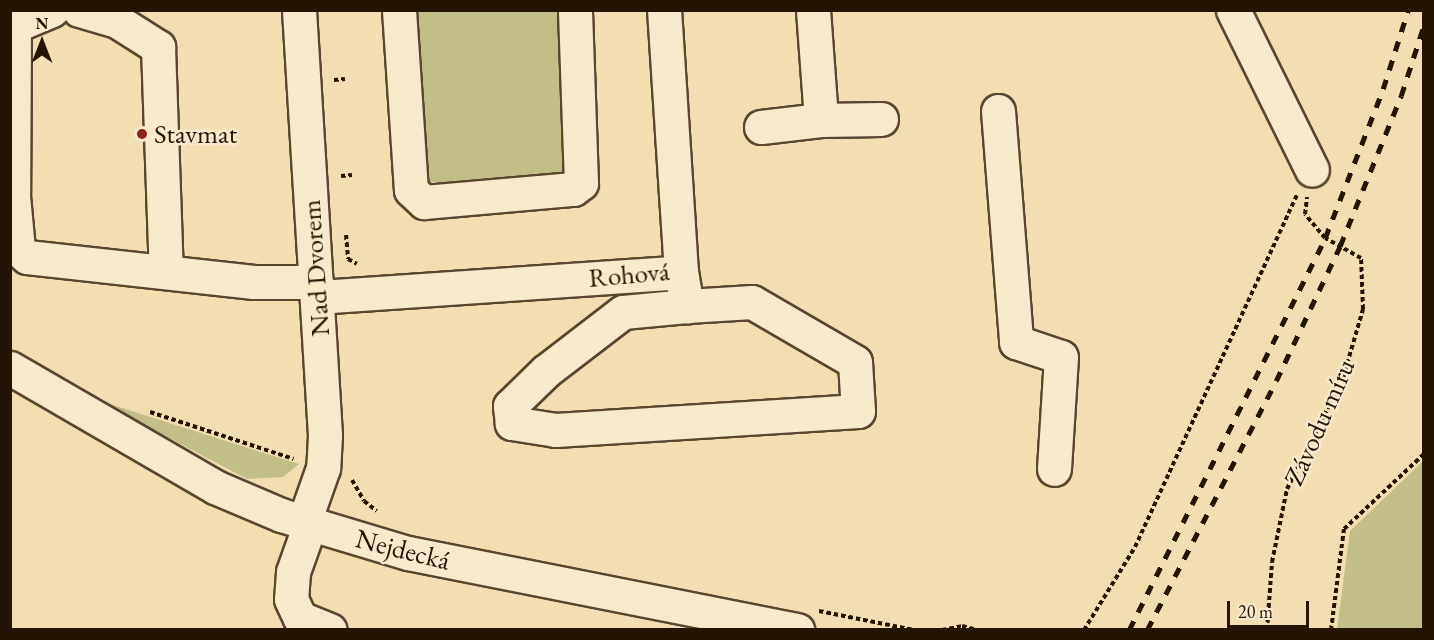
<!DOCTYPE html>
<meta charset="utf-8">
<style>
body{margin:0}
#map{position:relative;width:1434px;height:640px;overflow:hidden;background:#f2deb1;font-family:"EB Garamond",serif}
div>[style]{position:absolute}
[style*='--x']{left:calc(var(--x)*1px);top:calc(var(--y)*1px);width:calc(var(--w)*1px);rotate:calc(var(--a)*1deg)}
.green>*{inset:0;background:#c2bf86;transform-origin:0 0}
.path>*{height:4px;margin-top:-2px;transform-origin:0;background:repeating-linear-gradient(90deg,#241404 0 4.5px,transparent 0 7.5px)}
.roads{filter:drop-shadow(2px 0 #58462f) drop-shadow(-2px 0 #58462f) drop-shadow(0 2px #58462f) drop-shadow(0 -2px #58462f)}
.minor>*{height:33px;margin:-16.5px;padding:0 16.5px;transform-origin:16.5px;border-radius:16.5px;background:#f7eacc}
.rail>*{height:4.5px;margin-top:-2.25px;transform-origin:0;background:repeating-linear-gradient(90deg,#241404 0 10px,transparent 0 20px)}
.dots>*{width:16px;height:16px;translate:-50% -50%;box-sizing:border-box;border:3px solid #f7eacc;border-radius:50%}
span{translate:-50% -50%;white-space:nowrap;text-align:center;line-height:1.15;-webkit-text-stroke:5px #f7eacc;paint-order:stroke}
.poi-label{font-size:27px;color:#241404}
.left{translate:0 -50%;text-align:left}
.street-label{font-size:27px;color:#241404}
.frame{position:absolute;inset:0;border:12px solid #241404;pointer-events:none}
.north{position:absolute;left:12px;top:12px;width:60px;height:60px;-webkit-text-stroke:4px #f7eacc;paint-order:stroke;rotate:0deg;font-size:16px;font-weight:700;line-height:24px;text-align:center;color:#241404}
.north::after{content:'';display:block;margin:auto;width:21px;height:27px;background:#241404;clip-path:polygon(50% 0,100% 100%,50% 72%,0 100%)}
.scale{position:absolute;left:1227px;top:601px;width:82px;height:27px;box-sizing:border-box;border:3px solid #241404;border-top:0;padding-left:8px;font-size:18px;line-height:21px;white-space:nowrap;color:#241404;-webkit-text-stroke:4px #f7eacc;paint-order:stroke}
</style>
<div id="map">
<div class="green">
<div style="left:410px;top:10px;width:155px;height:172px"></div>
<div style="clip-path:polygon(97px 400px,299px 464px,283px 477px,247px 479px)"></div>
<div style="clip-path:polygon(1423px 461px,1423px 629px,1337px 629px,1350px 531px)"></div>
</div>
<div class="path">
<div style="--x:334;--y:80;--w:11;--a:-5"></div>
<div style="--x:341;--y:176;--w:11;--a:-5"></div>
<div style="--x:346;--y:235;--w:24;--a:85"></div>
<div style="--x:348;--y:259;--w:10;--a:29"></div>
<div style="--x:150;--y:412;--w:151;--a:18.1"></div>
<div style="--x:352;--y:480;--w:24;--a:60"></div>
<div style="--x:364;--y:501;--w:16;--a:38"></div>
<div style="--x:819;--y:611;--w:97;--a:11.3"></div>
<div style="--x:942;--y:630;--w:20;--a:-11"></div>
<div style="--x:962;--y:626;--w:16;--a:14"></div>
<div style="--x:1084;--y:630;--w:97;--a:-58.4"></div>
<div style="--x:1135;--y:547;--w:388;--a:-65.3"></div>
<div style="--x:1267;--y:630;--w:68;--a:-85.8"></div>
<div style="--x:1272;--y:562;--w:75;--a:-78.4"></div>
<div style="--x:1287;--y:489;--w:124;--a:-63.2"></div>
<div style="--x:1343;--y:378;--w:72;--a:-73.8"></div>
<div style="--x:1363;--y:309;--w:51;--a:-92.2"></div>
<div style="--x:1361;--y:258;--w:41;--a:-150.9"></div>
<div style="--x:1325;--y:238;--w:31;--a:-130"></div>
<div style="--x:1305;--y:214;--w:17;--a:-83"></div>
<div style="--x:1331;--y:630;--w:102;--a:-82.7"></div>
<div style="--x:1344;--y:529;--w:110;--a:-43.2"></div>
</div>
<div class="roads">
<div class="minor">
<div style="--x:52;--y:10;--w:41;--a:157.2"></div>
<div style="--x:14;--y:26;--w:170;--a:90.3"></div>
<div style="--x:13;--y:196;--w:53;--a:84.6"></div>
<div style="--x:18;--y:249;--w:12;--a:42"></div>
<div style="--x:27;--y:257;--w:228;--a:6.3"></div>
<div style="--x:254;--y:282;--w:62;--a:0"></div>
<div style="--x:79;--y:10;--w:40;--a:16"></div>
<div style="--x:117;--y:21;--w:49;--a:32.4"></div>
<div style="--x:158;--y:47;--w:224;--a:88"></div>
<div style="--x:299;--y:10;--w:426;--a:86.5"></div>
<div style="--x:325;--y:435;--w:33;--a:93"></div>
<div style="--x:323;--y:468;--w:57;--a:109.4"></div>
<div style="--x:399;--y:10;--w:180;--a:86.2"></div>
<div style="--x:411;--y:190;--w:18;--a:43"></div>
<div style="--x:424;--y:202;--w:150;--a:-5"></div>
<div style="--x:573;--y:189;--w:10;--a:-37"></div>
<div style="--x:581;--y:183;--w:173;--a:-92"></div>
<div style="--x:813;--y:10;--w:110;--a:85.8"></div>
<div style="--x:1233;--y:10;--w:178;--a:63.7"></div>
<div style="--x:998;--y:111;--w:232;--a:85.5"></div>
<div style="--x:1016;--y:342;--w:47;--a:18.4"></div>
<div style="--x:1061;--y:357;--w:112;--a:93.6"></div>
<div style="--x:761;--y:127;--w:60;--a:-6.7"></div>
<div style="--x:821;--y:120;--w:60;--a:-1"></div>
<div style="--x:681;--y:272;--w:35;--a:80"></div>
<div style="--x:687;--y:306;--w:65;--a:-3.5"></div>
<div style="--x:752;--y:302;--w:119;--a:30.2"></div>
<div style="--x:855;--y:362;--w:49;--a:86.5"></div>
<div style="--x:858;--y:411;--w:303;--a:176.4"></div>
<div style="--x:556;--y:430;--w:45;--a:-171"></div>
<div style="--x:512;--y:423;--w:17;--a:-97"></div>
<div style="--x:510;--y:406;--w:50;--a:-44.2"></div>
<div style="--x:546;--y:371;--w:97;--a:-37.5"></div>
<div style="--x:623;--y:312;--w:64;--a:-5.4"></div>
<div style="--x:318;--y:297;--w:364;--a:-3.9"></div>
<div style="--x:681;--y:272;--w:263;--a:-93.7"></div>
<div style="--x:10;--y:368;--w:237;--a:30.1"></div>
<div style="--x:215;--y:487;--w:72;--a:23"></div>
<div style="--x:281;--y:515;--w:133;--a:16.7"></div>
<div style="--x:408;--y:553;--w:397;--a:11.2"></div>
<div style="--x:310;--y:524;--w:51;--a:109.5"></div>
<div style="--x:293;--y:572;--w:27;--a:94"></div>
<div style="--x:291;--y:599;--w:21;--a:65"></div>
<div style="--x:300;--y:618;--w:32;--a:22"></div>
</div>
</div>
<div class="rail">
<div style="--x:1129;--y:630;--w:438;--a:-63.4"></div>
<div style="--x:1325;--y:238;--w:160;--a:-68.7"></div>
<div style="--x:1383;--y:89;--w:83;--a:-72.4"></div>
<div style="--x:1147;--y:630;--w:280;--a:-62.6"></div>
<div style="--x:1276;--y:381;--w:149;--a:-64.6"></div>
<div style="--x:1340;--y:246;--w:162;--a:-67.9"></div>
<div style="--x:1401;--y:96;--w:75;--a:-72.1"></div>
</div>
<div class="dots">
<div style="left:142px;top:134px;background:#8f2418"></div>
</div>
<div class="poi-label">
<span class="left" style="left:154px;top:134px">Stavmat</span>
</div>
<div class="street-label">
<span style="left:315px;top:268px;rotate:-94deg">Nad Dvorem</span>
<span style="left:629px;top:274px;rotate:-5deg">Rohová</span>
<span style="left:1319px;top:422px;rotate:-66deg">Závodu míru</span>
<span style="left:403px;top:549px;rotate:14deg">Nejdecká</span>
</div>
<div class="frame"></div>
<div class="north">N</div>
<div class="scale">20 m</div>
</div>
